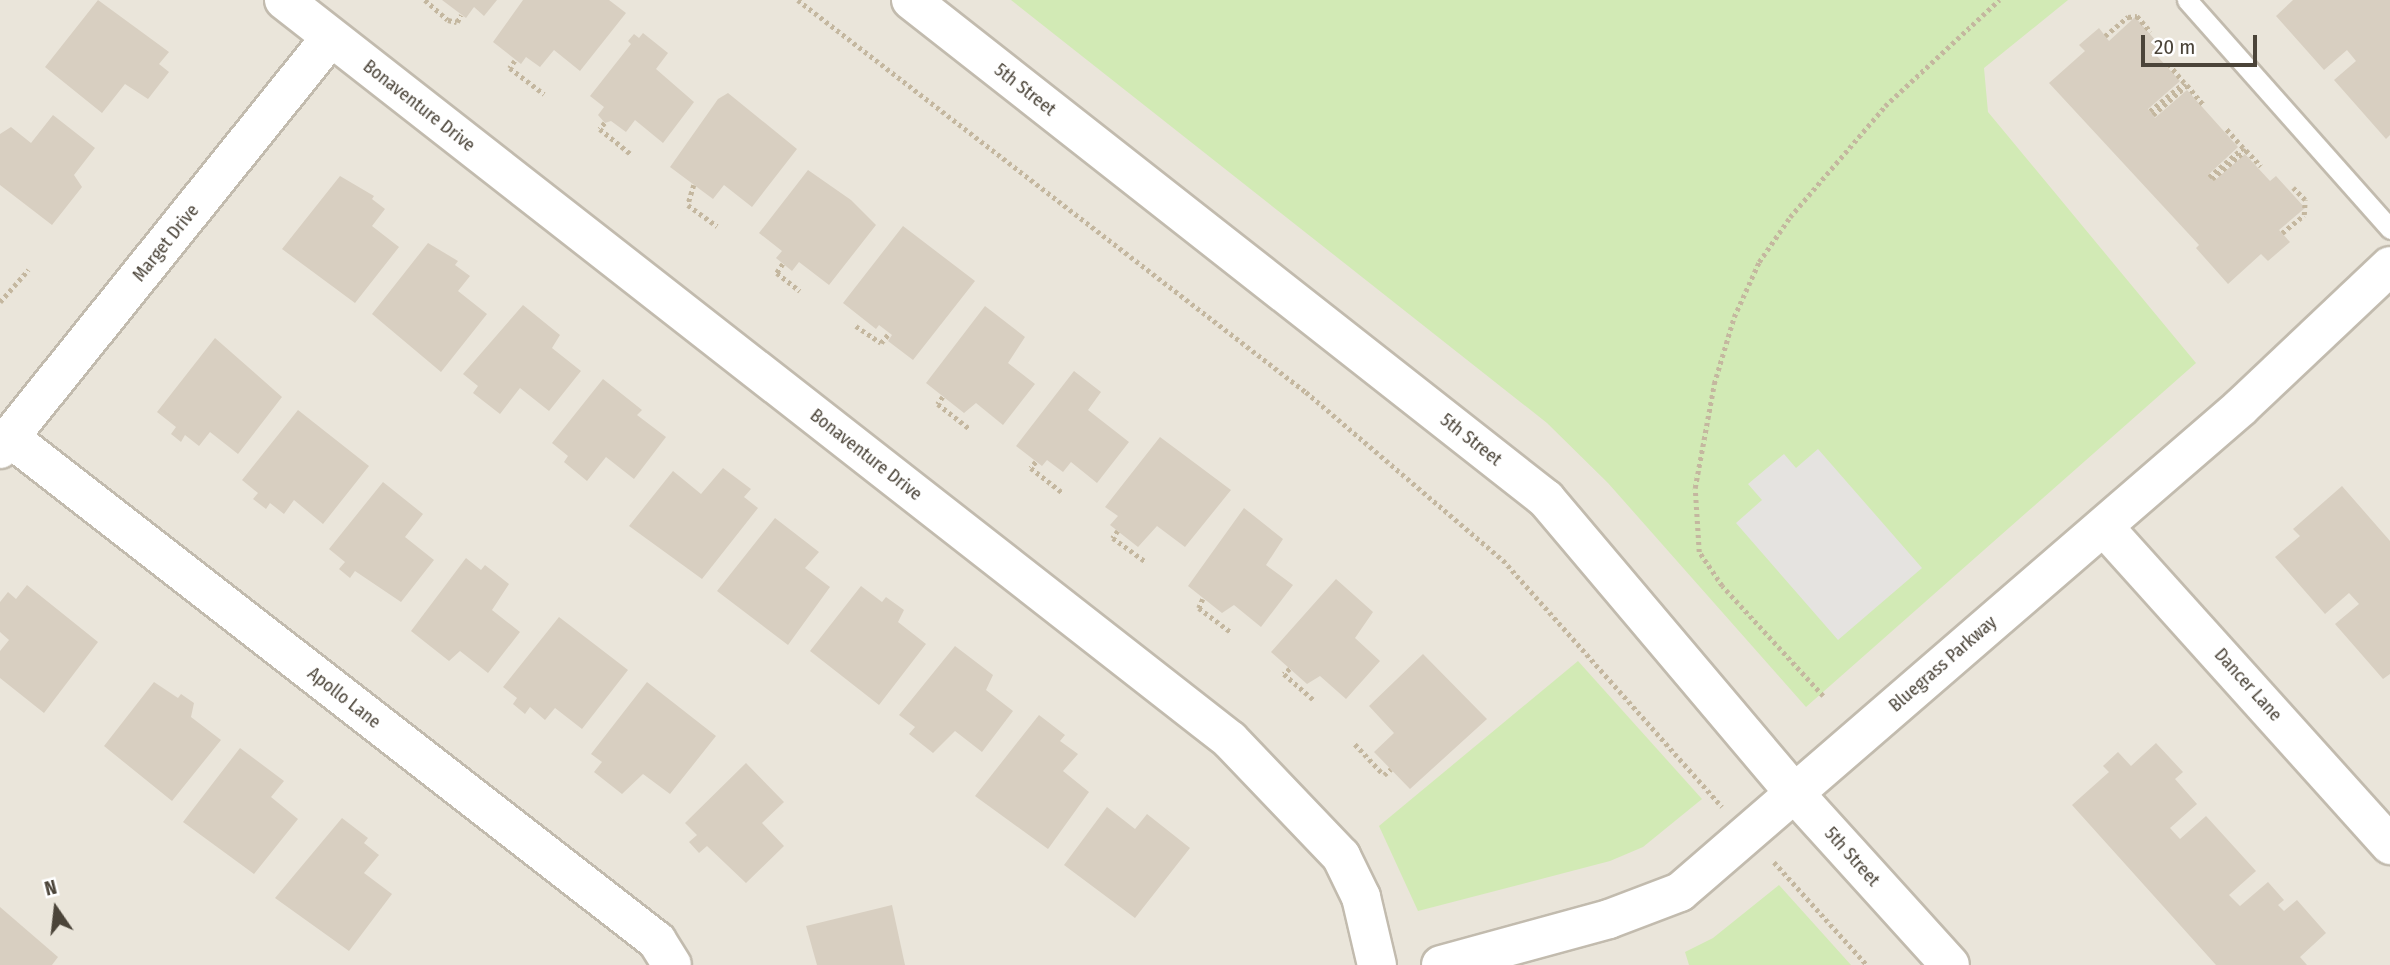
<!DOCTYPE html>
<style>
body{margin:0}
#map{position:relative;width:2390px;height:965px;overflow:hidden;background:#f6f3ec;font-family:"Fira Sans Condensed",sans-serif}
div>[style]{position:absolute}
[style*='--x']{left:calc(var(--x)*1px);top:calc(var(--y)*1px);width:calc(var(--w)*1px);rotate:calc(var(--a)*1deg)}
.residential>*{inset:0;background:#eae5da;transform-origin:0 0}
.green>*{inset:0;background:#d2eab5}
.parking>*{inset:0;background:#e5e3e0}
.building>*{inset:0;background:#d8cfc1}
.path>*{height:4.5px;margin-top:-2.25px;transform-origin:0;background:repeating-linear-gradient(90deg,#c4b79f 0 3.5px,transparent 0 7px)}
.roads{filter:drop-shadow(2px 0 #c2bbae) drop-shadow(-2px 0 #c2bbae) drop-shadow(0 2px #c2bbae) drop-shadow(0 -2px #c2bbae)}
.service>*{height:19px;margin:-9.5px;padding:0 9.5px;transform-origin:9.5px;border-radius:9.5px;background:#fff}
.minor>*{height:38px;margin:-19px;padding:0 19px;transform-origin:19px;border-radius:19px;background:#fff}
.tertiary>*{height:38px;margin:-19px;padding:0 19px;transform-origin:19px;border-radius:19px;background:#fff}
span{translate:-50% -50%;white-space:nowrap;text-align:center;line-height:1.15;-webkit-text-stroke:5px #fff;paint-order:stroke}
.street-label{font-size:18px;color:#4b4439}
.north{position:absolute;left:21px;top:874px;width:70px;height:70px;-webkit-text-stroke:5px #fff;paint-order:stroke;rotate:346deg;font-size:19px;font-weight:700;line-height:28px;text-align:center;color:#4b4439}
.north::after{content:'';display:block;margin:auto;width:24px;height:32px;background:#4b4439;clip-path:polygon(50% 0,100% 100%,50% 72%,0 100%)}
.scale{position:absolute;left:2141px;top:35px;width:116px;height:32px;box-sizing:border-box;border:4px solid #4b4439;border-top:0;padding-left:9px;font-size:21px;line-height:24px;white-space:nowrap;color:#4b4439;-webkit-text-stroke:5px #fff;paint-order:stroke}
</style>
<div id="map">
<div class="residential">
<div style="left:0;top:0;width:2390px;height:965px"></div>
</div>
<div class="green">
<div style="clip-path:polygon(1011px 0,2068px 0,1984px 68px,1988px 112px,2196px 363px,1806px 707px,1608px 483px,1547px 423px)"></div>
<div style="clip-path:polygon(1578px 661px,1702px 799px,1643px 847px,1610px 861px,1418px 911px,1379px 826px)"></div>
<div style="clip-path:polygon(1779px 885px,1851px 965px,1689px 965px,1685px 952px,1713px 938px)"></div>
</div>
<div class="parking">
<div style="clip-path:polygon(1818px 449px,1922px 568px,1838px 640px,1736px 523px,1762px 500px,1748px 484px,1784px 454px,1796px 468px)"></div>
</div>
<div class="building">
<div style="clip-path:polygon(98px 0,169px 52px,159px 64px,169px 72px,148px 99px,125px 84px,102px 113px,45px 67px)"></div>
<div style="clip-path:polygon(442px 0,497px 0,484px 16px,474px 7px,466px 18px)"></div>
<div style="clip-path:polygon(523px 0,609px 0,626px 13px,580px 71px,554px 50px,540px 67px,526px 57px,521px 64px,493px 42px)"></div>
<div style="clip-path:polygon(2293px 0,2390px 0,2390px 135px,2386px 139px,2334px 80px,2356px 61px,2347px 50px,2324px 70px,2276px 16px)"></div>
<div style="clip-path:polygon(2135px 17px,2163px 49px,2156px 55px,2180px 81px,2148px 109px,2153px 115px,2155px 118px,2187px 90px,2238px 147px,2208px 175px,2214px 181px,2245px 154px,2270px 181px,2276px 176px,2305px 208px,2279px 230px,2290px 242px,2268px 261px,2261px 254px,2228px 284px,2196px 248px,2199px 245px,2049px 83px,2085px 51px,2079px 45px,2099px 28px,2109px 41px)"></div>
<div style="clip-path:polygon(643px 33px,668px 53px,656px 69px,694px 102px,663px 143px,635px 120px,626px 132px,611px 121px,605px 123px,598px 115px,604px 107px,590px 96px,631px 44px,628px 41px,634px 34px,639px 38px)"></div>
<div style="clip-path:polygon(728px 93px,797px 149px,752px 207px,724px 185px,713px 199px,670px 167px,718px 99px)"></div>
<div style="clip-path:polygon(53px 115px,95px 148px,74px 175px,82px 187px,52px 225px,0 185px,0 134px,11px 127px,31px 143px)"></div>
<div style="clip-path:polygon(808px 170px,851px 200px,876px 225px,829px 285px,799px 262px,792px 271px,776px 258px,782px 251px,759px 233px)"></div>
<div style="clip-path:polygon(340px 176px,374px 196px,372px 199px,385px 209px,372px 226px,399px 247px,355px 303px,282px 249px)"></div>
<div style="clip-path:polygon(903px 226px,975px 281px,913px 360px,888px 341px,892px 335px,879px 325px,876px 329px,843px 303px)"></div>
<div style="clip-path:polygon(428px 243px,458px 261px,455px 265px,470px 276px,458px 291px,487px 314px,441px 372px,372px 314px)"></div>
<div style="clip-path:polygon(523px 305px,560px 335px,552px 348px,581px 371px,549px 411px,520px 388px,500px 414px,473px 393px,478px 386px,463px 374px)"></div>
<div style="clip-path:polygon(985px 306px,1025px 337px,1008px 363px,1035px 384px,1003px 425px,976px 403px,964px 413px,926px 383px)"></div>
<div style="clip-path:polygon(215px 338px,282px 397px,238px 454px,210px 432px,199px 446px,185px 435px,181px 442px,171px 434px,176px 427px,157px 412px)"></div>
<div style="clip-path:polygon(1074px 371px,1101px 392px,1088px 410px,1129px 442px,1097px 483px,1071px 462px,1063px 472px,1047px 460px,1042px 466px,1016px 446px)"></div>
<div style="clip-path:polygon(603px 379px,642px 410px,637px 415px,666px 437px,634px 479px,606px 457px,587px 481px,564px 462px,568px 456px,552px 443px)"></div>
<div style="clip-path:polygon(298px 410px,369px 466px,323px 524px,294px 500px,284px 514px,270px 503px,266px 509px,253px 499px,258px 493px,242px 480px)"></div>
<div style="clip-path:polygon(1160px 437px,1231px 490px,1185px 547px,1157px 526px,1138px 547px,1110px 525px,1118px 516px,1105px 507px)"></div>
<div style="clip-path:polygon(723px 468px,751px 489px,744px 497px,758px 508px,702px 579px,629px 526px,673px 471px,701px 494px)"></div>
<div style="clip-path:polygon(383px 482px,423px 514px,405px 537px,434px 560px,401px 602px,355px 571px,350px 578px,339px 569px,345px 562px,329px 549px)"></div>
<div style="clip-path:polygon(2342px 486px,2390px 541px,2390px 674px,2383px 679px,2335px 624px,2359px 604px,2349px 593px,2325px 614px,2275px 557px,2300px 536px,2293px 529px)"></div>
<div style="clip-path:polygon(1244px 508px,1283px 539px,1266px 565px,1293px 585px,1261px 627px,1234px 605px,1222px 613px,1188px 586px)"></div>
<div style="clip-path:polygon(775px 518px,819px 552px,805px 568px,830px 587px,788px 645px,717px 591px)"></div>
<div style="clip-path:polygon(466px 558px,481px 570px,485px 565px,509px 584px,492px 610px,520px 632px,488px 673px,460px 651px,449px 661px,411px 631px)"></div>
<div style="clip-path:polygon(1336px 579px,1373px 612px,1355px 638px,1380px 661px,1346px 699px,1320px 676px,1307px 684px,1271px 652px)"></div>
<div style="clip-path:polygon(27px 585px,98px 642px,44px 713px,0 678px,0 651px,9px 640px,0 632px,0 602px,8px 592px,16px 599px)"></div>
<div style="clip-path:polygon(861px 586px,882px 602px,886px 597px,904px 610px,898px 622px,926px 644px,879px 705px,810px 651px)"></div>
<div style="clip-path:polygon(559px 617px,628px 670px,582px 729px,555px 708px,545px 720px,530px 707px,525px 714px,513px 704px,517px 698px,503px 687px)"></div>
<div style="clip-path:polygon(955px 646px,993px 675px,986px 690px,1013px 711px,982px 752px,955px 731px,933px 753px,909px 734px,915px 727px,899px 715px)"></div>
<div style="clip-path:polygon(1423px 654px,1487px 719px,1410px 789px,1374px 752px,1394px 733px,1369px 706px)"></div>
<div style="clip-path:polygon(154px 682px,178px 698px,181px 694px,194px 703px,191px 717px,221px 740px,172px 801px,104px 746px)"></div>
<div style="clip-path:polygon(647px 682px,716px 736px,670px 794px,643px 774px,622px 794px,594px 772px,602px 762px,591px 754px)"></div>
<div style="clip-path:polygon(1039px 715px,1065px 735px,1060px 741px,1078px 754px,1063px 771px,1089px 792px,1048px 849px,975px 796px)"></div>
<div style="clip-path:polygon(2156px 743px,2183px 772px,2175px 779px,2197px 804px,2170px 828px,2180px 839px,2206px 816px,2256px 871px,2229px 895px,2240px 906px,2268px 882px,2284px 900px,2278px 905px,2284px 911px,2297px 900px,2326px 933px,2300px 957px,2307px 965px,2216px 965px,2072px 805px,2109px 772px,2103px 766px,2118px 752px,2131px 766px)"></div>
<div style="clip-path:polygon(240px 748px,284px 781px,271px 797px,298px 819px,254px 874px,183px 822px)"></div>
<div style="clip-path:polygon(746px 763px,784px 802px,762px 823px,784px 846px,746px 883px,707px 846px,699px 853px,689px 842px,697px 835px,685px 823px)"></div>
<div style="clip-path:polygon(1107px 807px,1135px 829px,1147px 814px,1190px 848px,1135px 918px,1064px 865px)"></div>
<div style="clip-path:polygon(342px 818px,368px 838px,364px 843px,379px 855px,364px 873px,392px 894px,349px 951px,275px 898px)"></div>
<div style="clip-path:polygon(892px 905px,905px 965px,817px 965px,806px 926px)"></div>
<div style="clip-path:polygon(0 907px,58px 957px,52px 965px,0 965px)"></div>
</div>
<div class="path">
<div style="--x:425;--y:0;--w:30;--a:41"></div>
<div style="--x:448;--y:20;--w:9;--a:13"></div>
<div style="--x:457;--y:22;--w:8;--a:-60"></div>
<div style="--x:798;--y:0;--w:642;--a:37.66"></div>
<div style="--x:1306;--y:392;--w:259;--a:40.5"></div>
<div style="--x:1503;--y:560;--w:330;--a:48.4"></div>
<div style="--x:2105;--y:36;--w:30;--a:-40"></div>
<div style="--x:2128;--y:17;--w:9;--a:-6"></div>
<div style="--x:2137;--y:16;--w:21;--a:49"></div>
<div style="--x:515;--y:61;--w:9;--a:126"></div>
<div style="--x:510;--y:68;--w:43;--a:37.4"></div>
<div style="--x:2150;--y:111;--w:44;--a:-39.5"></div>
<div style="--x:2184;--y:83;--w:25;--a:-130"></div>
<div style="--x:2153;--y:115;--w:45;--a:-41.4"></div>
<div style="--x:2187;--y:85;--w:25;--a:50"></div>
<div style="--x:605;--y:123;--w:8;--a:130"></div>
<div style="--x:600;--y:129;--w:41;--a:39.1"></div>
<div style="--x:2209;--y:177;--w:45;--a:-40.5"></div>
<div style="--x:2243;--y:148;--w:25;--a:-132"></div>
<div style="--x:2212;--y:179;--w:45;--a:-40.5"></div>
<div style="--x:2246;--y:150;--w:22;--a:47"></div>
<div style="--x:694;--y:185;--w:21;--a:107"></div>
<div style="--x:688;--y:205;--w:36;--a:36"></div>
<div style="--x:2282;--y:233;--w:28;--a:-39"></div>
<div style="--x:2304;--y:215;--w:15;--a:-86"></div>
<div style="--x:2305;--y:200;--w:17;--a:-135"></div>
<div style="--x:783;--y:264;--w:11;--a:124"></div>
<div style="--x:777;--y:273;--w:29;--a:38"></div>
<div style="--x:0;--y:302;--w:43;--a:-48.8"></div>
<div style="--x:856;--y:326;--w:30;--a:34"></div>
<div style="--x:881;--y:343;--w:13;--a:-51"></div>
<div style="--x:943;--y:397;--w:9;--a:126"></div>
<div style="--x:938;--y:404;--w:41;--a:38"></div>
<div style="--x:1036;--y:462;--w:8;--a:130"></div>
<div style="--x:1031;--y:468;--w:39;--a:38"></div>
<div style="--x:1118;--y:531;--w:9;--a:126"></div>
<div style="--x:1113;--y:538;--w:41;--a:36"></div>
<div style="--x:1203;--y:599;--w:10;--a:114"></div>
<div style="--x:1199;--y:608;--w:39;--a:37"></div>
<div style="--x:1290;--y:669;--w:8;--a:140"></div>
<div style="--x:1284;--y:674;--w:41;--a:41.1"></div>
<div style="--x:1823;--y:696;--w:149;--a:-132.6"></div>
<div style="--x:1722;--y:586;--w:41;--a:-124.1"></div>
<div style="--x:1699;--y:552;--w:64;--a:-93.6"></div>
<div style="--x:1695;--y:488;--w:106;--a:-79.6"></div>
<div style="--x:1714;--y:384;--w:70;--a:-73.4"></div>
<div style="--x:1734;--y:317;--w:60;--a:-65.6"></div>
<div style="--x:1759;--y:262;--w:55;--a:-55.4"></div>
<div style="--x:1790;--y:217;--w:146;--a:-49.4"></div>
<div style="--x:1885;--y:106;--w:156;--a:-42.9"></div>
<div style="--x:1355;--y:744;--w:42;--a:46.9"></div>
<div style="--x:1384;--y:775;--w:9;--a:-41"></div>
<div style="--x:1774;--y:862;--w:139;--a:47.9"></div>
</div>
<div class="roads">
<div class="service">
<div style="--x:2187;--y:0;--w:306;--a:48.4"></div>
</div>
<div class="minor">
<div style="--x:284;--y:0;--w:1201;--a:38.03"></div>
<div style="--x:1230;--y:740;--w:161;--a:46.3"></div>
<div style="--x:1341;--y:856;--w:46;--a:64"></div>
<div style="--x:1361;--y:897;--w:70;--a:76.8"></div>
<div style="--x:9;--y:437;--w:821;--a:37.87"></div>
<div style="--x:657;--y:941;--w:28;--a:58"></div>
<div style="--x:0;--y:449;--w:528;--a:-51.22"></div>
<div style="--x:2104;--y:527;--w:428;--a:48"></div>
<div style="--x:1441;--y:965;--w:174;--a:-15.3"></div>
<div style="--x:1609;--y:919;--w:76;--a:-20.8"></div>
<div style="--x:1680;--y:892;--w:742;--a:-40.84"></div>
<div style="--x:2241;--y:407;--w:205;--a:-43.4"></div>
</div>
<div class="tertiary">
<div style="--x:911;--y:0;--w:808;--a:38.16"></div>
<div style="--x:1546;--y:499;--w:387;--a:49.8"></div>
<div style="--x:1796;--y:795;--w:229;--a:47.8"></div>
</div>
</div>
<div class="street-label">
<span style="left:1025px;top:90px;rotate:38deg">5th Street</span>
<span style="left:419px;top:106px;rotate:38deg">Bonaventure Drive</span>
<span style="left:166px;top:243px;rotate:-51deg">Marget Drive</span>
<span style="left:1471px;top:440px;rotate:38deg">5th Street</span>
<span style="left:866px;top:455px;rotate:38deg">Bonaventure Drive</span>
<span style="left:1943px;top:664px;rotate:-41deg">Bluegrass Parkway</span>
<span style="left:2248px;top:685px;rotate:48deg">Dancer Lane</span>
<span style="left:344px;top:698px;rotate:38deg">Apollo Lane</span>
<span style="left:1852px;top:857px;rotate:48deg">5th Street</span>
</div>
<div class="north">N</div>
<div class="scale">20 m</div>
</div>
